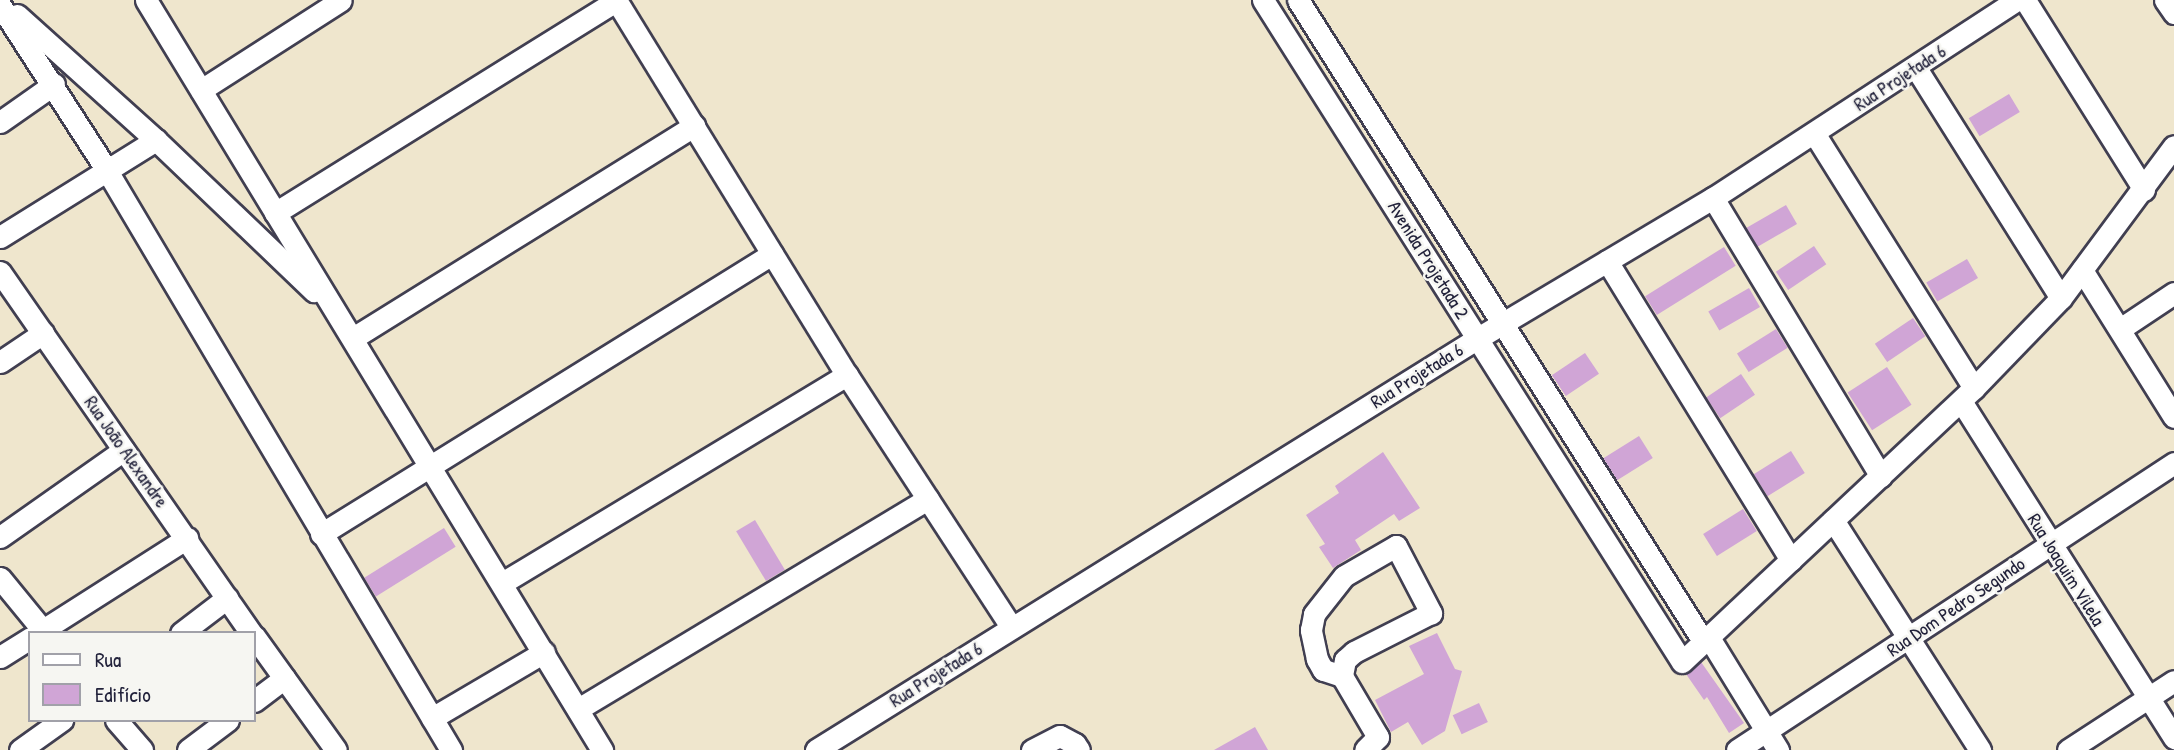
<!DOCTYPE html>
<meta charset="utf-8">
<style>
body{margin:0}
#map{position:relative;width:2174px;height:750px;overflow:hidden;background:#efe6cd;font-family:"Patrick Hand",sans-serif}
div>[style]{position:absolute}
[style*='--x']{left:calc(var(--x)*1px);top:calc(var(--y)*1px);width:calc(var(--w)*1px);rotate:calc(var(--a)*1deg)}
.building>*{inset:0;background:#d0a5d6;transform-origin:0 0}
.roads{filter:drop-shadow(2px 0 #413f51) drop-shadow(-2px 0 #413f51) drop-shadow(0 2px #413f51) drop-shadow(0 -2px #413f51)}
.minor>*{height:21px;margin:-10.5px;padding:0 10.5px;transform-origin:10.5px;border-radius:10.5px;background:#fff}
span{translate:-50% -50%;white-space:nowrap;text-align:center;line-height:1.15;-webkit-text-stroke:5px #f6f6f2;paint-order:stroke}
.street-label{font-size:19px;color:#22223b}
.legend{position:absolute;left:28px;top:631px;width:228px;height:91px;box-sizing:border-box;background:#f6f6f2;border:2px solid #a1a1a9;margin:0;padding:9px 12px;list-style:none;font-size:21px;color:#22223b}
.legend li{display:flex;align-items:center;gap:14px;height:35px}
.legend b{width:35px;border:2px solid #a1a1a9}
</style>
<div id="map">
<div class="building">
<div style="left:2009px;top:94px;width:21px;height:47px;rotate:59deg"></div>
<div style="left:1786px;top:205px;width:22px;height:46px;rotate:60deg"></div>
<div style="left:1814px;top:246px;width:22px;height:46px;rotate:56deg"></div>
<div style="left:1724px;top:247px;width:22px;height:93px;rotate:58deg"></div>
<div style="left:1967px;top:259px;width:22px;height:47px;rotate:60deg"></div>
<div style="left:1749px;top:288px;width:22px;height:47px;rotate:60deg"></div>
<div style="left:1913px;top:318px;width:22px;height:46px;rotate:56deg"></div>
<div style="left:1776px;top:329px;width:22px;height:46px;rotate:58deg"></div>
<div style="left:1585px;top:353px;width:25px;height:40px;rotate:56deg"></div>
<div style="left:1887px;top:367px;width:45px;height:47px;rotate:57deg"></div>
<div style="left:1741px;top:374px;width:25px;height:42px;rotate:56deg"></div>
<div style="left:1639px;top:436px;width:26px;height:42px;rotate:58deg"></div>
<div style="left:1791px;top:451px;width:26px;height:44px;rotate:58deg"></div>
<div style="clip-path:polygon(1383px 452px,1420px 508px,1399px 521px,1394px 514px,1355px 540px,1361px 550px,1333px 568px,1319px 547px,1325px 544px,1306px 515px,1339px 493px,1335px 486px)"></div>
<div style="left:1743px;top:509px;width:26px;height:47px;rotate:58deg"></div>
<div style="left:755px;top:520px;width:58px;height:22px;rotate:59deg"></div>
<div style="left:444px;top:528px;width:22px;height:94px;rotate:58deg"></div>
<div style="clip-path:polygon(1437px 633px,1455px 669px,1462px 671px,1445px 731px,1422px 745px,1408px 722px,1391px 732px,1375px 700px,1424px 674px,1409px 646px)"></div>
<div style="clip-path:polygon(1701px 662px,1744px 723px,1729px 733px,1707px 697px,1704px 700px,1686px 674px)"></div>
<div style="left:1479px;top:703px;width:21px;height:29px;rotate:65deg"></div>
<div style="clip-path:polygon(1255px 727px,1268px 750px,1214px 750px)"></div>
</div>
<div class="roads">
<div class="minor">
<div style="--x:146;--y:0;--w:878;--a:58.7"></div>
<div style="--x:616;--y:0;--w:440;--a:58.4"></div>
<div style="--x:847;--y:375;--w:301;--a:56.9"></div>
<div style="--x:1263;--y:0;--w:783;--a:57.67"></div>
<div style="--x:1682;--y:662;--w:400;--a:-43.2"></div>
<div style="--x:1974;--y:388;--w:125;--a:-46"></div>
<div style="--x:2061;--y:298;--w:189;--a:-53.4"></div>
<div style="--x:1298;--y:0;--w:758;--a:57.71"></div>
<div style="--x:2025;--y:0;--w:224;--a:57.9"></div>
<div style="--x:2165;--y:0;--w:16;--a:55"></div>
<div style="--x:0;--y:5;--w:195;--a:57.1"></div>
<div style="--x:106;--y:169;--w:676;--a:59.3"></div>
<div style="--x:17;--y:15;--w:187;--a:42"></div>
<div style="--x:156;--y:140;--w:219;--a:43.7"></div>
<div style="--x:1916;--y:68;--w:272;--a:57.8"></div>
<div style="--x:201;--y:90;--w:166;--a:-32.7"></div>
<div style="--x:0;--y:122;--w:66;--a:-35.1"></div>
<div style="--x:1814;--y:133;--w:301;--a:57.9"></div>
<div style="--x:1713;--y:198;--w:325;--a:58.9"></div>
<div style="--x:275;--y:213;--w:402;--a:-31.9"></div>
<div style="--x:0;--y:237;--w:184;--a:-31.9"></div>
<div style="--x:1607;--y:261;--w:351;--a:58.4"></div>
<div style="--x:2082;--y:270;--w:173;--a:58"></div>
<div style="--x:0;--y:272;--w:440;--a:55.2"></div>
<div style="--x:2120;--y:329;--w:65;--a:-33.7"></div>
<div style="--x:353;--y:338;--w:402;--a:-31.9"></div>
<div style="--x:0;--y:362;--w:52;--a:-34"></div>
<div style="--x:1961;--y:401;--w:399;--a:57.7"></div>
<div style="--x:1833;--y:520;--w:273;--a:57.4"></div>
<div style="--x:321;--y:534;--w:531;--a:-31.83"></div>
<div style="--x:0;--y:537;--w:151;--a:-35.1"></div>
<div style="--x:0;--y:578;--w:71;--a:50.7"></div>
<div style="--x:502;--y:583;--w:403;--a:-31.1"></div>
<div style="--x:38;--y:633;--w:177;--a:-32.5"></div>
<div style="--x:181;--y:633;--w:58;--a:-37.3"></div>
<div style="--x:254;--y:636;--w:140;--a:54.3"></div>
<div style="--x:1708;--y:636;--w:134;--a:58.4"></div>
<div style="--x:0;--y:657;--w:36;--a:-32"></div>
<div style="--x:1342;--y:676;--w:20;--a:-162"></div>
<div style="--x:1323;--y:670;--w:13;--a:-119"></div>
<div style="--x:1317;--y:659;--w:30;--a:-102"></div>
<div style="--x:1311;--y:630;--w:16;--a:-79"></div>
<div style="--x:1314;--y:614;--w:48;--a:-51.7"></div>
<div style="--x:1344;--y:576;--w:60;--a:-30"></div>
<div style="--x:1396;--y:546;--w:76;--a:62.4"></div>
<div style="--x:1431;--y:613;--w:86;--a:153.1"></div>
<div style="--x:1354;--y:652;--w:12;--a:138"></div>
<div style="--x:1345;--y:660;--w:16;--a:101"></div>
<div style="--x:1342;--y:676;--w:71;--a:59.5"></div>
<div style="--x:1378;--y:737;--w:18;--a:135"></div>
<div style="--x:254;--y:701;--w:38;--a:-37"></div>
<div style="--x:578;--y:709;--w:408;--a:-31"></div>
<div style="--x:432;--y:718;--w:130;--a:-30.5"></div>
<div style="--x:116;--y:720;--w:40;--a:49"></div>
<div style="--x:20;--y:750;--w:52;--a:-35.5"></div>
<div style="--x:188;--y:750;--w:50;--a:-36.9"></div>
<div style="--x:816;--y:750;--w:780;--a:-31.9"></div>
<div style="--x:1478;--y:338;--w:274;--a:-30.8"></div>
<div style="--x:1713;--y:198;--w:363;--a:-33.1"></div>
<div style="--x:1032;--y:750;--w:31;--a:-27"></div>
<div style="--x:1060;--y:736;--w:17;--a:28"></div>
<div style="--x:1075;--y:744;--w:7;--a:56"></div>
<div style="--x:1737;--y:750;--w:523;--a:-33.29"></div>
<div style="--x:2068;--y:750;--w:126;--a:-33.1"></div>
</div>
</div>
<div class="street-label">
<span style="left:1900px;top:78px;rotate:-33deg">Rua Projetada 6</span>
<span style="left:1428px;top:260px;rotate:58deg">Avenida Projetada 2</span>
<span style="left:1417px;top:376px;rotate:-32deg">Rua Projetada 6</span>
<span style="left:126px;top:452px;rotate:55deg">Rua João Alexandre</span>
<span style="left:2066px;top:570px;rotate:58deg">Rua Joaquim Vilela</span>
<span style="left:1956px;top:607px;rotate:-34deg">Rua Dom Pedro Segundo</span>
<span style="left:936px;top:675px;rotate:-32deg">Rua Projetada 6</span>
</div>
<ul class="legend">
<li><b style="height:9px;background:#fff"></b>Rua</li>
<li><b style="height:19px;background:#d0a5d6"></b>Edifício</li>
</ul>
</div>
